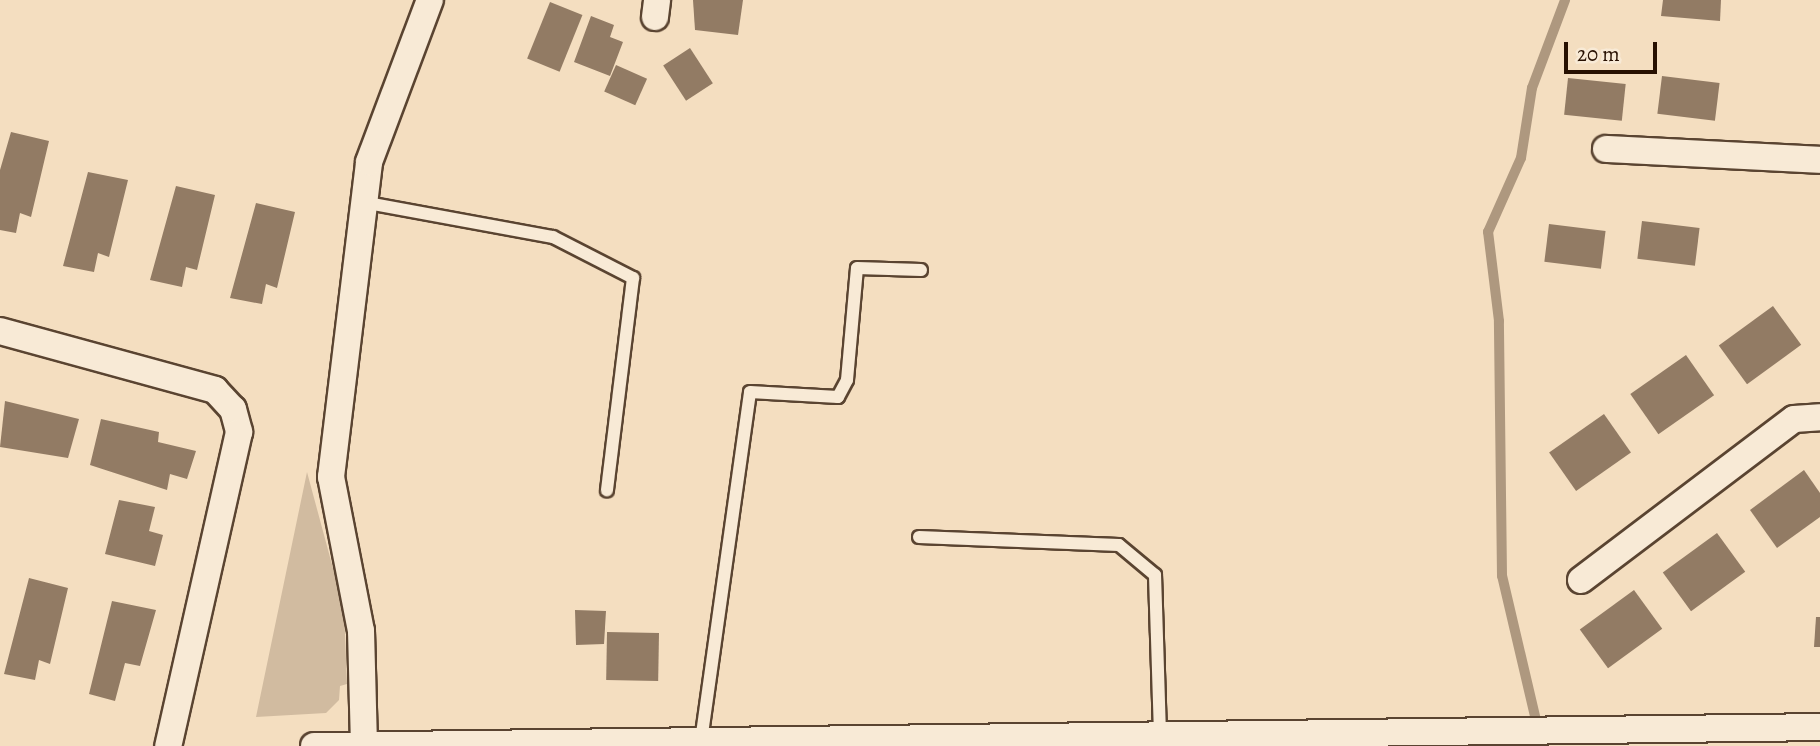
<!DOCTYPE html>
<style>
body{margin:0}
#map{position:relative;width:1820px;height:746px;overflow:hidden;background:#f4dec0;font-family:Alegreya,serif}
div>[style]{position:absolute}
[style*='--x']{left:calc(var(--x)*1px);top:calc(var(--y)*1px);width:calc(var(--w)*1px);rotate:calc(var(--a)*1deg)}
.green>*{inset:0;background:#d1bba0}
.stream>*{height:10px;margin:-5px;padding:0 5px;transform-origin:5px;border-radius:5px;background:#ae987f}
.building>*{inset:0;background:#927b64;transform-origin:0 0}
.roads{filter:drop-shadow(2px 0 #5a4431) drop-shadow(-2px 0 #5a4431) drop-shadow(0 2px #5a4431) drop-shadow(0 -2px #5a4431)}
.service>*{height:12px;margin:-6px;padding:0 6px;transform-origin:6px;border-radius:6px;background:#f8ead6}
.minor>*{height:26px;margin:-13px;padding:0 13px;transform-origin:13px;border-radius:13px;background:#f8ead6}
span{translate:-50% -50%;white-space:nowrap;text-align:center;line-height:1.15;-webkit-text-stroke:5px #f8ead6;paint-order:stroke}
.scale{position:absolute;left:1564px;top:42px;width:93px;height:32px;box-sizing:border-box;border:4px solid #271001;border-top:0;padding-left:9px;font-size:21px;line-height:24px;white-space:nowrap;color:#271001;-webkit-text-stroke:5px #f8ead6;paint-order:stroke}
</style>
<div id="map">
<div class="green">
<div style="clip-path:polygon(307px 472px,344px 609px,347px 684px,340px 686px,339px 700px,326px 713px,256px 717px)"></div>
</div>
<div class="stream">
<div style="--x:1542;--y:746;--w:175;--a:-103.2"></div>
<div style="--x:1502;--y:576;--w:255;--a:-90.7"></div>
<div style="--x:1499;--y:321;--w:90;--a:-97"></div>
<div style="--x:1488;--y:232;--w:81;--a:-66"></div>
<div style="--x:1521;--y:158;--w:71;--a:-81.1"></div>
<div style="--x:1532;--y:88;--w:94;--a:-69.4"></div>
</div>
<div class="building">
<div style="clip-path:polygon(693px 0,743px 0,738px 35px,695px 30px)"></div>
<div style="clip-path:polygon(1663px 0,1721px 0,1720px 21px,1661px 16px)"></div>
<div style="left:550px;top:2px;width:35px;height:61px;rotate:22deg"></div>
<div style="clip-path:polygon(591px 16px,614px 25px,610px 37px,623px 42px,610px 76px,574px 62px)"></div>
<div style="left:690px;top:48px;width:42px;height:32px;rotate:57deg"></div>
<div style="left:616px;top:65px;width:34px;height:29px;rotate:24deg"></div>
<div style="left:1662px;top:76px;width:58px;height:38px;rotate:7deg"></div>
<div style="left:1568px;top:78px;width:58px;height:37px;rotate:6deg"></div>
<div style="clip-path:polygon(11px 132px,49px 141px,31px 217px,20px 213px,16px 233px,0 230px,0 170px)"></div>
<div style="clip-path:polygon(88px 172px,128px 180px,109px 257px,98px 253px,94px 272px,63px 266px)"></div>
<div style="clip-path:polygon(176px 186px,215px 195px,197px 270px,186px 267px,182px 287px,150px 280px)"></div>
<div style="clip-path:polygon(256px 203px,295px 212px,277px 288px,266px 284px,262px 304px,230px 298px)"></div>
<div style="left:1642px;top:221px;width:58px;height:38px;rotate:7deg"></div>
<div style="left:1549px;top:224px;width:57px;height:38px;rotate:7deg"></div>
<div style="left:1773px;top:306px;width:48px;height:67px;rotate:54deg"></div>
<div style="left:1686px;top:355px;width:49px;height:68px;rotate:55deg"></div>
<div style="clip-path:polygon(5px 401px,79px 419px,68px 458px,0 447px)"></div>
<div style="left:1604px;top:414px;width:47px;height:67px;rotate:55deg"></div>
<div style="clip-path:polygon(101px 419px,159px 432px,158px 442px,196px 451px,187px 479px,170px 474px,167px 490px,90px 465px)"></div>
<div style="clip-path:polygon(1804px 470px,1820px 493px,1820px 517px,1777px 548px,1750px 510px)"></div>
<div style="clip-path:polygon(119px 500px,155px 507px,149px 531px,163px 535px,155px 566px,105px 554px)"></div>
<div style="left:1717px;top:533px;width:48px;height:67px;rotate:54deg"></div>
<div style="clip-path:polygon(29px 578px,68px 588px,50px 664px,39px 660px,35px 680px,4px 674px)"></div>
<div style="left:1634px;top:590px;width:48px;height:67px;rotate:54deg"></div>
<div style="clip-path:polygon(112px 601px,156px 610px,140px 666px,125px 663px,115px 701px,89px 694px)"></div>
<div style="clip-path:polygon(575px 610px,606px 611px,604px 644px,576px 645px)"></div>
<div style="clip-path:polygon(1816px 617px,1820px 617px,1820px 647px,1814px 647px)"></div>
<div style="left:659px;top:633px;width:48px;height:52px;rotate:91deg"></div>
</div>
<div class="roads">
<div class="service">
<div style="--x:362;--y:202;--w:194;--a:10.4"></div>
<div style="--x:553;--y:237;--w:90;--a:27.1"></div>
<div style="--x:633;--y:278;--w:214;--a:97"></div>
<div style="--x:919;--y:537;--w:200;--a:2.3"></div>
<div style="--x:1119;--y:545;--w:47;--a:39.8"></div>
<div style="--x:1155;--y:575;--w:160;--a:88.2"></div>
<div style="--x:701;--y:741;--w:352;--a:-82"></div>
<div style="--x:750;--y:392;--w:88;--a:3.3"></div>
<div style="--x:838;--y:397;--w:19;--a:-62"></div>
<div style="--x:847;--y:380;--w:112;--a:-84.9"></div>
<div style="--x:857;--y:268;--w:64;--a:1.8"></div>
</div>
<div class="minor">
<div style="--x:655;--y:17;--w:17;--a:-83"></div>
<div style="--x:1606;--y:149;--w:214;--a:2.9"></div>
<div style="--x:0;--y:331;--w:223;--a:15.3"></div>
<div style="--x:215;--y:390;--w:26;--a:47"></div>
<div style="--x:233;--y:409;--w:24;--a:75"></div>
<div style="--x:239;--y:432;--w:322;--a:102.7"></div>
<div style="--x:1581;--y:580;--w:267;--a:-37.1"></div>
<div style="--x:1794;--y:419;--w:26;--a:-4"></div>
<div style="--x:364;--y:745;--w:114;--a:-91.5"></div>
<div style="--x:361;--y:631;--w:157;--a:-101"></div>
<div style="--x:331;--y:477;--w:317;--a:-83.1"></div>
<div style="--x:369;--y:162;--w:173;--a:-69.4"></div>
<div style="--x:314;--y:746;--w:1506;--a:-0.72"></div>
</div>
</div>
<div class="scale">20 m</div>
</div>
